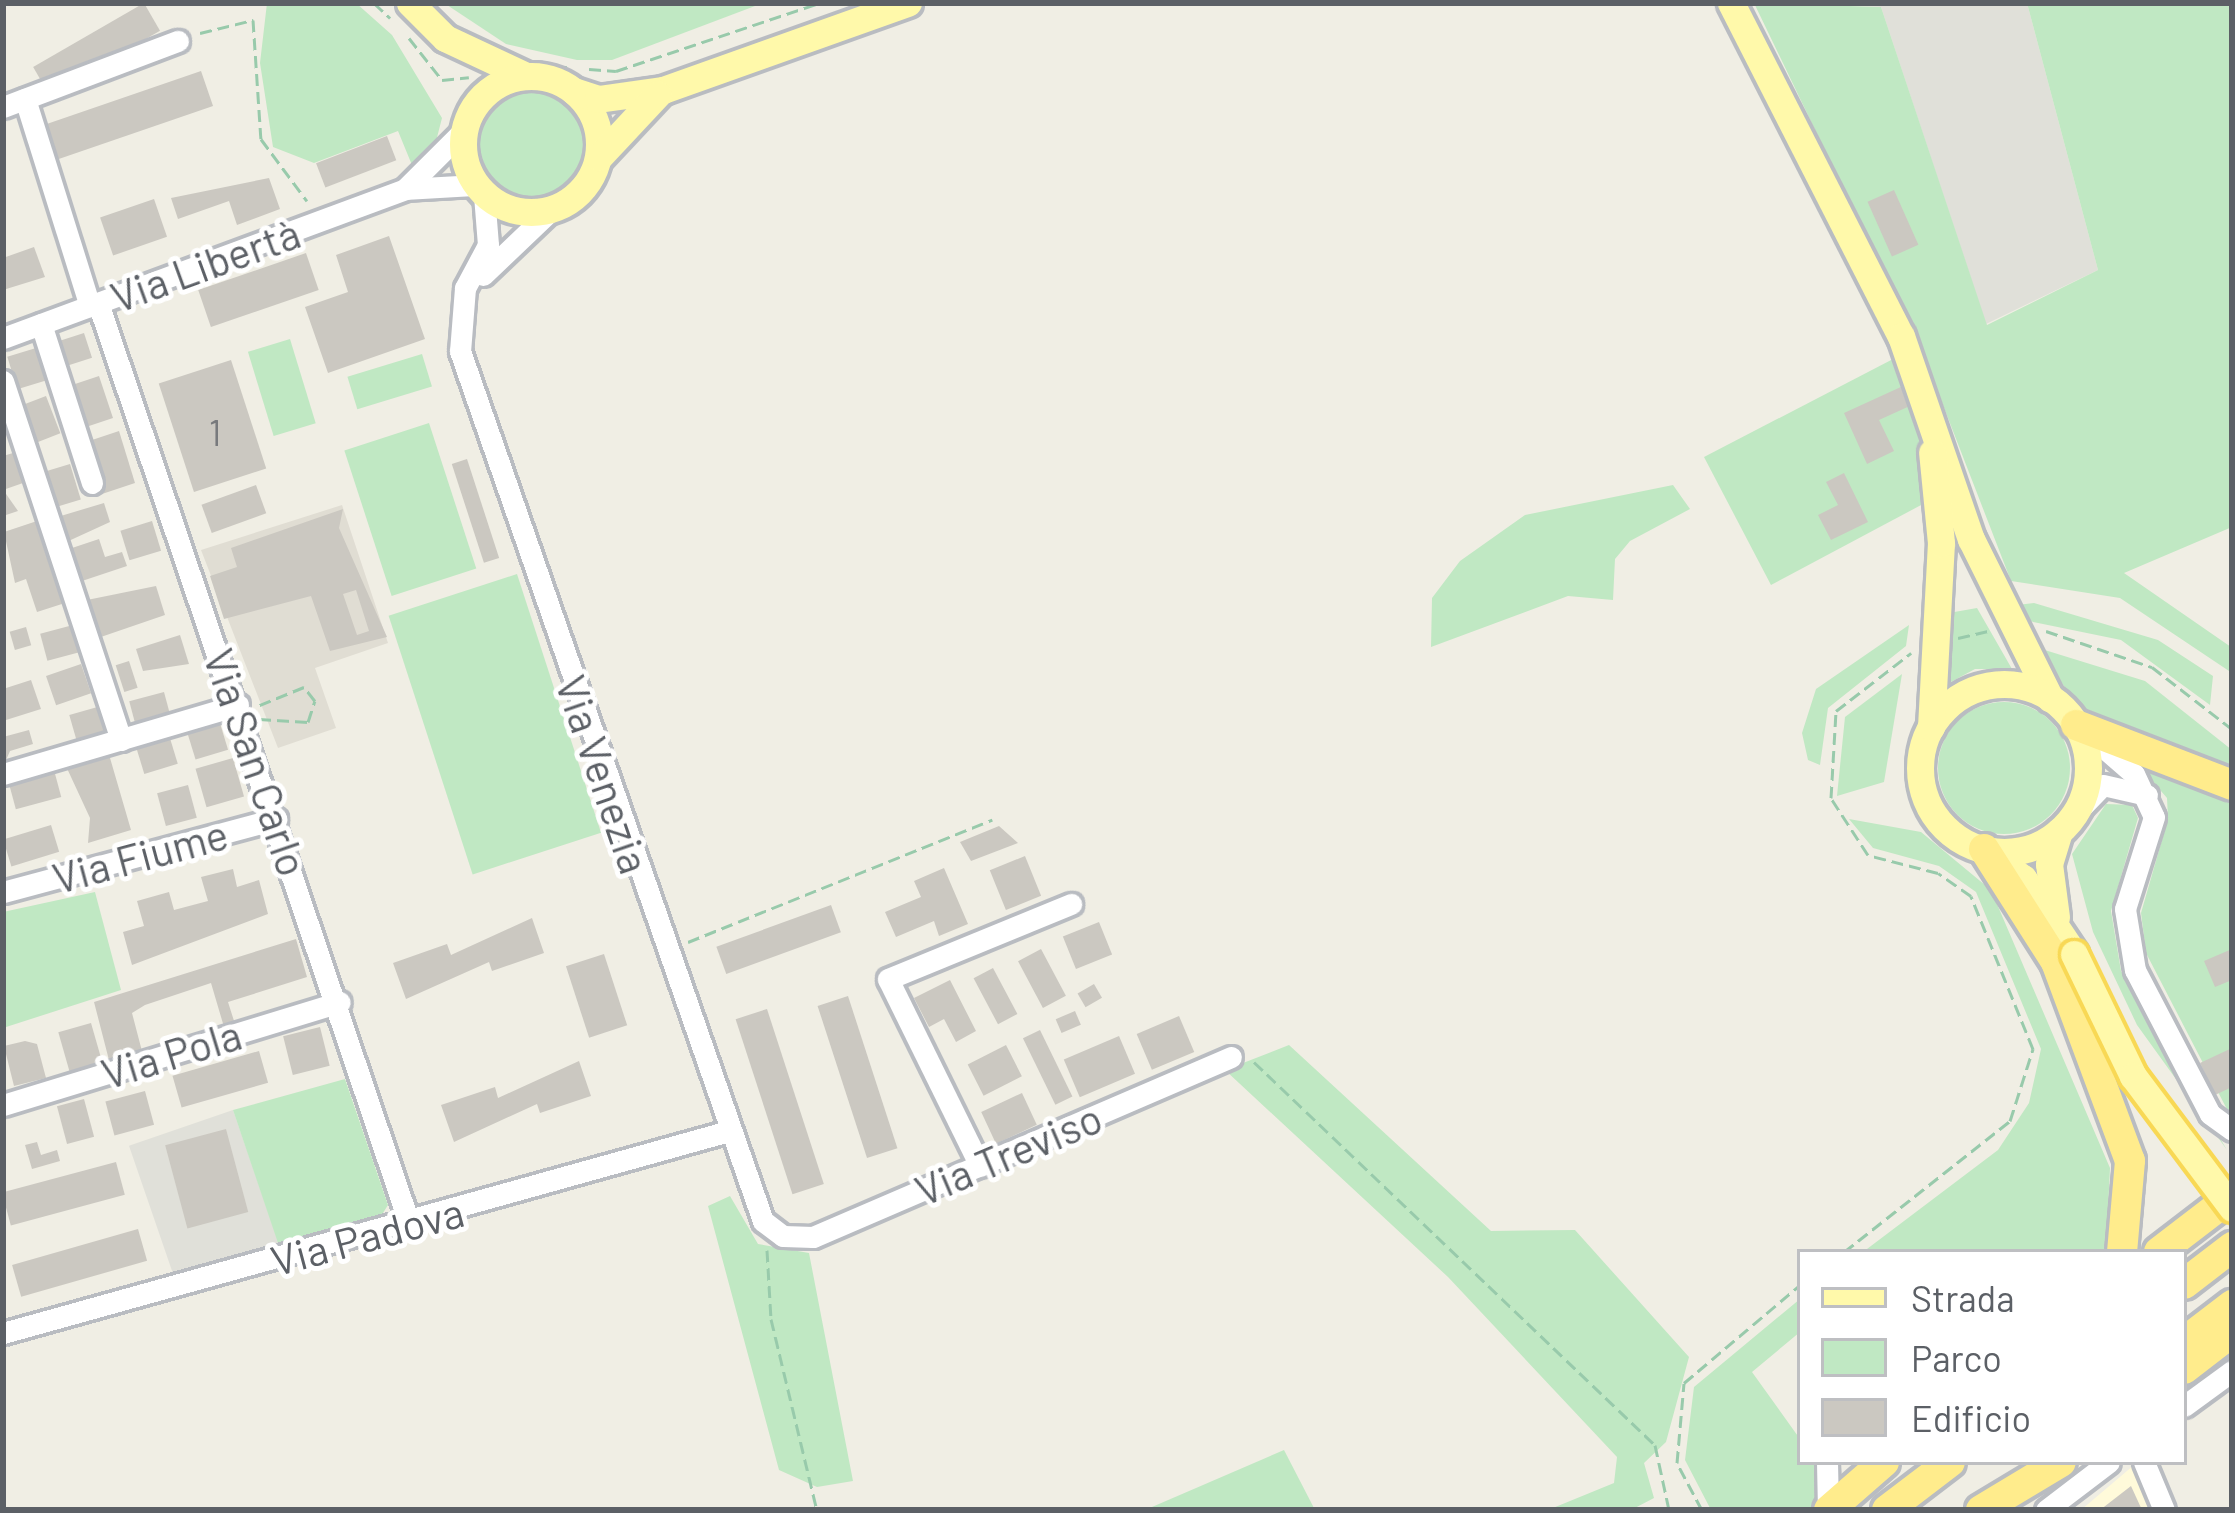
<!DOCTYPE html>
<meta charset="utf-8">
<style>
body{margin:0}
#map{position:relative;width:2235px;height:1513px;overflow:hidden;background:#f0eee4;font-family:Barlow,sans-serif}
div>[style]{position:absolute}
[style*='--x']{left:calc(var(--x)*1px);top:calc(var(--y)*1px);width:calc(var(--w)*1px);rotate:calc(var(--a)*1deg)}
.commercial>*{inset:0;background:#fffada}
.industrial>*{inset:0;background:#e0e0d9;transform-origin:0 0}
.education>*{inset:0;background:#e0ddd3}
.green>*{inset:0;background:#c0e8c3;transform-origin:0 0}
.round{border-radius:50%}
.building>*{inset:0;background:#cbc8c1;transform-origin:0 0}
.path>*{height:3px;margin-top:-1.5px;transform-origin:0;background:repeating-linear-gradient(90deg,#98caab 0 12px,transparent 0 18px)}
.roads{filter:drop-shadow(3px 0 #b9bcc1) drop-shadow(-3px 0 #b9bcc1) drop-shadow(0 3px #b9bcc1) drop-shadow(0 -3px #b9bcc1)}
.minor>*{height:21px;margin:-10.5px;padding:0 10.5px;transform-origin:10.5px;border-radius:10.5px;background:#fff}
.major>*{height:27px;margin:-13.5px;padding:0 13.5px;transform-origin:13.5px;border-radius:13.5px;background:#fff9aa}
.major>.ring{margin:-13.5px;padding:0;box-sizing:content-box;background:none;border:27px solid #fff9aa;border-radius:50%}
.highway>*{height:30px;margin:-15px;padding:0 15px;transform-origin:15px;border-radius:15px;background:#ffec8c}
.bridges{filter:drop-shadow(3px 0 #f8d855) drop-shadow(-3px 0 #f8d855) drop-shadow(0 3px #f8d855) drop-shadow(0 -3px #f8d855)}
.major-bridge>*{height:27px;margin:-13.5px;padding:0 13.5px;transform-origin:13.5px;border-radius:13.5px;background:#fff9aa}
span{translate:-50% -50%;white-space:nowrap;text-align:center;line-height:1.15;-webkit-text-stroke:10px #fff;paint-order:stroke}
.number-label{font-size:36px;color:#787a7d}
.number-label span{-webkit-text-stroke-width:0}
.street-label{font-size:42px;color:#5c6066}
.frame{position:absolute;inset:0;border:6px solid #5c6066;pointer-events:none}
.legend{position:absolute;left:1797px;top:1249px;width:390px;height:216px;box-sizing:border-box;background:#fff;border:3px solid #bebfc2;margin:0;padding:15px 21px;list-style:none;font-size:36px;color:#5c6066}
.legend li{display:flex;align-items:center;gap:24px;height:60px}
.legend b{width:60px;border:3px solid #bebfc2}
</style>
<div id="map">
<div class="commercial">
<div style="clip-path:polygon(2134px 1465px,2151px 1510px,2081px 1510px)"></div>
</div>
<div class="industrial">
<div style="clip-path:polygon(1805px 3px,2027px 3px,2098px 270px,1986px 324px,1881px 7px)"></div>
<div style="left:233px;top:1110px;width:144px;height:110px;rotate:71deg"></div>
</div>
<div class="education">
<div style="clip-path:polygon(342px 505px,388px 643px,315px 668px,336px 728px,278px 748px,201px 550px)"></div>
</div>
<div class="green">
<div style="clip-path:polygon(267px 3px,356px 3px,392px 35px,442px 118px,432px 157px,414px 170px,398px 131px,314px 163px,273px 147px,260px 63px)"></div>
<div style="clip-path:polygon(444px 3px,763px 3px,612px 60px,577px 60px,506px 44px)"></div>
<div style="clip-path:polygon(1754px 3px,1881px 7px,1987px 325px,2098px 270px,2027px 3px,2232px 3px,2232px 527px,2124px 573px,2231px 647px,2232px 673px,2120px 598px,2011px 581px,1924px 356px)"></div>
<div class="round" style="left:473px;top:85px;width:116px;height:116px"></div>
<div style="left:290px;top:339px;width:88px;height:44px;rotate:73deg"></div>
<div style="left:422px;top:354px;width:34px;height:78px;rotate:73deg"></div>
<div style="clip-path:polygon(1895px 358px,1918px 405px,1923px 504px,1771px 585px,1704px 457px)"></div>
<div style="left:429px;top:423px;width:153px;height:89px;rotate:72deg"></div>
<div style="clip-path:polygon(1673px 485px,1690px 509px,1630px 541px,1615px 559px,1613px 600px,1568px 596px,1431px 647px,1432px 598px,1460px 561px,1525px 515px)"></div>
<div style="left:517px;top:574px;width:272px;height:135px;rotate:72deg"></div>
<div style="clip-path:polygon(2034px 603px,2158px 640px,2213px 676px,2210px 705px,2121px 640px,2024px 620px,2017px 605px)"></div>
<div style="clip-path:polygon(1977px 608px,2012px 669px,1975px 669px,1938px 689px,1943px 614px)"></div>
<div style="clip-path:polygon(1909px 625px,1906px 646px,1828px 708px,1820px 765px,1808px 760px,1802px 733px,1816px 689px)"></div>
<div style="clip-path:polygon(2035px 647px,2145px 681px,2232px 750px,2232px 771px,2084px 713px)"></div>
<div style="clip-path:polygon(1902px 674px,1884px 782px,1837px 796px,1845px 717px)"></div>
<div class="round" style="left:1938px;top:702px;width:132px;height:132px"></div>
<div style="clip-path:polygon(2143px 770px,2232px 797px,2232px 1119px,2146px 953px,2141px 913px,2168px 819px,2167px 798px)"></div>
<div style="clip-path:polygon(2106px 804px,2132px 805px,2138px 818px,2111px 911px,2121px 971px,2227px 1150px,2137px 1025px,2093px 932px,2072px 854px)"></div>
<div style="clip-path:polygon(1849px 819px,1921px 832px,1991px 890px,2110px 1168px,2106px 1252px,1863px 1252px,1998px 1150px,2029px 1103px,2041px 1049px,1976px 892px,1939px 866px,1873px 848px)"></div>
<div style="clip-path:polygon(95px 892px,121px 990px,3px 1028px,3px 912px)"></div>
<div style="clip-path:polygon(1289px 1045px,1491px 1231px,1575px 1230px,1689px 1357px,1666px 1442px,1644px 1463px,1654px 1498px,1631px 1510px,1548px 1510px,1614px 1483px,1617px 1457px,1448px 1277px,1225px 1070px)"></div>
<div style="clip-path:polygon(345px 1079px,388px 1205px,378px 1221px,279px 1246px,233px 1110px)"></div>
<div style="clip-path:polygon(730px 1196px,758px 1244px,809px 1253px,853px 1481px,817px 1487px,779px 1470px,708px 1206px)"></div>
<div style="clip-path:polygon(1800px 1299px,1800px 1332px,1752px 1372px,1800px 1439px,1800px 1462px,1816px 1462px,1815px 1510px,1711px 1510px,1685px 1460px,1694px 1387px)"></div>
<div style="clip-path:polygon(1284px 1450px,1315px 1510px,1145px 1510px)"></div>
</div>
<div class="building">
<div style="left:144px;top:3px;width:32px;height:128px;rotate:60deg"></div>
<div style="left:201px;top:71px;width:37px;height:167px;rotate:71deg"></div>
<div style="left:387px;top:136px;width:26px;height:76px;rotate:69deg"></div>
<div style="clip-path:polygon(269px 178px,280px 209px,237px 225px,229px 201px,178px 219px,171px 198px)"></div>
<div style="left:1894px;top:190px;width:60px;height:29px;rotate:66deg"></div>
<div style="left:154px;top:199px;width:40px;height:57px;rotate:71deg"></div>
<div style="clip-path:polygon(389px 236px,425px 339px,328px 373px,305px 307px,348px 292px,336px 255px)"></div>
<div style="clip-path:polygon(34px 247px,45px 277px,3px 290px,3px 258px)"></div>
<div style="left:306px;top:253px;width:39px;height:114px;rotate:71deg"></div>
<div style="left:84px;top:333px;width:26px;height:27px;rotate:72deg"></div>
<div style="left:36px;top:348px;width:34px;height:30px;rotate:73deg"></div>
<div style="left:231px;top:360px;width:114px;height:76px;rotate:72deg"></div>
<div style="clip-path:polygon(99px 376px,113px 418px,80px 429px,72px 385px)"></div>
<div style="clip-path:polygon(1903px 386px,1912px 405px,1879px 420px,1894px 451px,1867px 464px,1844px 413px)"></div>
<div style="left:46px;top:396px;width:40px;height:28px;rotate:69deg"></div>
<div style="clip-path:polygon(119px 431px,135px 483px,102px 494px,92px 440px)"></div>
<div style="clip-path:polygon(13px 453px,23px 483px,3px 490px,3px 456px)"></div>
<div style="left:467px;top:459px;width:104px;height:16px;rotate:72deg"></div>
<div style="left:70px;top:464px;width:37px;height:32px;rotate:73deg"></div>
<div style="clip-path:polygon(1844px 473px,1868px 522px,1831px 540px,1818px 515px,1838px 505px,1826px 482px)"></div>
<div style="left:256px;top:485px;width:30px;height:58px;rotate:70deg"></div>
<div style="clip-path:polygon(4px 491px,18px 511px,3px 516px,3px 491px)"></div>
<div style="clip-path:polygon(104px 503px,110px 522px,62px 544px,54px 518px)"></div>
<div style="clip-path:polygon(evenodd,343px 509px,339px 528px,387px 637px,330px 651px,311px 596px,224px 619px,210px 576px,237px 567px,231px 548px,343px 509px,356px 590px,369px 631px,357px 635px,343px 594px,356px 590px)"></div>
<div style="clip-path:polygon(37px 521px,65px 603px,37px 612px,26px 579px,15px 583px,4px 532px)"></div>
<div style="left:152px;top:521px;width:31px;height:33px;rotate:73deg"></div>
<div style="clip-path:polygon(99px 539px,105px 557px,122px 552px,127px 566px,82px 581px,63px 551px)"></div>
<div style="clip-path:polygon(156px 586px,165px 615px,95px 639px,82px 601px)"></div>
<div style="left:73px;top:625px;width:28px;height:34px;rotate:75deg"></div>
<div style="left:26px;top:627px;width:19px;height:17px;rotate:74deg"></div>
<div style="clip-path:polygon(180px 635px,189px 664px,143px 671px,136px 649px)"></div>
<div style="left:129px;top:661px;width:28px;height:14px;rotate:72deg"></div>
<div style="left:81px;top:664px;width:31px;height:37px;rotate:71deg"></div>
<div style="clip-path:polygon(31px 680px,41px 709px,6px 720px,3px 689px)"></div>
<div style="left:164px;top:692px;width:27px;height:36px;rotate:75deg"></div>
<div style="left:101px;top:706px;width:33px;height:33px;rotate:74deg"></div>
<div style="left:219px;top:720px;width:31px;height:34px;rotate:73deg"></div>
<div style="clip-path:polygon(29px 730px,33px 744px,10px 751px,3px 767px,3px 737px)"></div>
<div style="left:169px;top:735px;width:30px;height:35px;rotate:73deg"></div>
<div style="clip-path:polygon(108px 751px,131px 830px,88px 843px,90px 818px,65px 764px)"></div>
<div style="left:233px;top:758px;width:40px;height:39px;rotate:74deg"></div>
<div style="left:54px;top:770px;width:28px;height:47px;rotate:75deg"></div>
<div style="left:188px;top:785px;width:34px;height:32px;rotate:75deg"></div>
<div style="left:51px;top:825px;width:28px;height:50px;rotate:73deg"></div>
<div style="clip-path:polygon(999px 826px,1018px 843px,971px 861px,960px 842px)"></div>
<div style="left:1025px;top:856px;width:43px;height:38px;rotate:68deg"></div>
<div style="clip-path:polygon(944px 868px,968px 924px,939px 936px,934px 921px,896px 937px,885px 912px,921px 897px,914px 881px)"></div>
<div style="clip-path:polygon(233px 869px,237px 887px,259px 880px,268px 914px,132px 965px,123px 932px,144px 926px,137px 901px,169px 892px,174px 910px,208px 901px,201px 877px)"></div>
<div style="left:831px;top:905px;width:29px;height:122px;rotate:70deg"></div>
<div style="clip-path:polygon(532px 918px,544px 953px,492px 971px,489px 962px,406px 999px,393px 963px,447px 944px,451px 955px)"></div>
<div style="left:1099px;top:922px;width:35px;height:39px;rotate:68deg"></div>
<div style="clip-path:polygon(296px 939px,307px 977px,228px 1002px,235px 1024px,224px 1027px,211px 983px,145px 1005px,132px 1013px,143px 1055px,110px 1064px,94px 1002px)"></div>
<div style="left:1041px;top:949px;width:53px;height:26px;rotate:62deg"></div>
<div style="clip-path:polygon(2232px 949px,2232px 980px,2215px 987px,2204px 961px)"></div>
<div style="left:604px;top:954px;width:75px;height:40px;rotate:72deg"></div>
<div style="left:993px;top:968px;width:52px;height:22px;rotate:62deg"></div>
<div style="clip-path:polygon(950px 980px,976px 1031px,956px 1042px,944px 1019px,929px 1027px,914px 998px)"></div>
<div style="left:1094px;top:984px;width:16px;height:19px;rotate:60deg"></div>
<div style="left:848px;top:996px;width:160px;height:32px;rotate:72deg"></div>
<div style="left:767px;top:1009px;width:184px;height:33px;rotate:72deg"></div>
<div style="left:1075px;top:1011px;width:15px;height:21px;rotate:67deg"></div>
<div style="left:1179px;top:1016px;width:39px;height:46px;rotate:67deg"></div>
<div style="left:91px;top:1023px;width:44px;height:34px;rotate:74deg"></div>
<div style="left:320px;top:1027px;width:40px;height:38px;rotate:76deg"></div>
<div style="left:1040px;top:1030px;width:74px;height:19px;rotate:64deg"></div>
<div style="left:1119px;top:1036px;width:41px;height:60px;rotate:67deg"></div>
<div style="clip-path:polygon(25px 1041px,37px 1044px,46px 1078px,14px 1086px,4px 1046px)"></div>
<div style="left:1006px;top:1045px;width:35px;height:43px;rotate:63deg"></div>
<div style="clip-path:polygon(2232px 1048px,2232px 1087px,2215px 1095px,2200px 1063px)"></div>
<div style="left:259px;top:1051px;width:33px;height:90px;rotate:74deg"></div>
<div style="clip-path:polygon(579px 1061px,591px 1096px,540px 1113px,537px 1104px,454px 1142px,441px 1105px,495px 1087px,498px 1098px)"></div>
<div style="left:145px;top:1091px;width:35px;height:41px;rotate:75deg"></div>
<div style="left:1022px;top:1093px;width:35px;height:45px;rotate:65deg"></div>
<div style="left:84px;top:1099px;width:39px;height:28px;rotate:75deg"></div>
<div style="left:226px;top:1129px;width:86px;height:63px;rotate:75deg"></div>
<div style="clip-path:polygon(37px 1142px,41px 1155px,57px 1150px,60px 1161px,32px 1169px,25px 1145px)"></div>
<div style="left:116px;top:1162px;width:34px;height:118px;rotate:75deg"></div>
<div style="left:138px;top:1229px;width:33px;height:131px;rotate:74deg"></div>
<div style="clip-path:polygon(2131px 1486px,2142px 1510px,2100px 1510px)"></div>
</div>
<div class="path">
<div style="--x:374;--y:3;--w:22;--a:43"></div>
<div style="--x:200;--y:33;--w:55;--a:-13.8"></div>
<div style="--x:253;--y:20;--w:119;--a:86.2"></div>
<div style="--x:261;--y:139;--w:77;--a:53.4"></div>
<div style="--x:409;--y:38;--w:53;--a:51.8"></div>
<div style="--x:442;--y:80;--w:27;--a:-6"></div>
<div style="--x:547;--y:64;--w:20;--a:9"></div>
<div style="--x:589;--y:69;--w:27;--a:4"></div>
<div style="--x:616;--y:71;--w:214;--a:-18.5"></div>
<div style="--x:2046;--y:631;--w:112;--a:18.8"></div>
<div style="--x:2152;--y:667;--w:101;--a:37.8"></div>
<div style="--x:1958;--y:638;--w:32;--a:-13"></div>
<div style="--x:259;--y:719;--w:49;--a:3.5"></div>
<div style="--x:308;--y:722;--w:22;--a:-72"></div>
<div style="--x:315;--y:701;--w:18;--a:-128"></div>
<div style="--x:304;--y:687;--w:48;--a:157.8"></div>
<div style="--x:688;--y:942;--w:328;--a:-21.9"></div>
<div style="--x:1254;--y:1062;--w:555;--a:43.68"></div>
<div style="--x:1655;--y:1445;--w:66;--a:77.8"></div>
<div style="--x:767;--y:1250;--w:69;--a:86.7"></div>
<div style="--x:771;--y:1319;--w:196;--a:76.5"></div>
<div style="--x:1844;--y:1252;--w:211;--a:-38.3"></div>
<div style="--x:2010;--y:1121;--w:76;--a:-72.3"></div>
<div style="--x:2033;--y:1049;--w:165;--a:-112.1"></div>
<div style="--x:1971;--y:896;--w:40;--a:-145.1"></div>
<div style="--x:1938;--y:873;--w:72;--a:-165.6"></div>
<div style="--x:1868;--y:855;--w:68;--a:-123"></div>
<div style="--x:1831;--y:798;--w:87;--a:-86.7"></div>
<div style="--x:1836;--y:711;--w:95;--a:-37.7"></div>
<div style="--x:1702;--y:1510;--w:53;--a:-118"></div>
<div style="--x:1677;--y:1463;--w:80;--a:-85"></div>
<div style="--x:1684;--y:1383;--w:152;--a:-40.2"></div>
</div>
<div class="roads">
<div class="minor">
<div style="--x:25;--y:99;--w:217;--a:72.6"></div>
<div style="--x:3;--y:107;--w:187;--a:-20.7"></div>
<div style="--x:406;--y:188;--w:83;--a:-45"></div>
<div style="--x:484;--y:195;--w:50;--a:85.4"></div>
<div style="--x:488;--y:245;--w:49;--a:118.1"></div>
<div style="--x:465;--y:288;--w:63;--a:94.5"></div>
<div style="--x:460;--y:351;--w:921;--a:70.8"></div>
<div style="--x:763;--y:1221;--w:25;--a:37"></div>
<div style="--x:783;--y:1236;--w:30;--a:2"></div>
<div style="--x:813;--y:1237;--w:455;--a:-23.3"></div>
<div style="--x:483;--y:275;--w:94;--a:-43.7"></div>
<div style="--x:98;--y:303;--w:971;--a:71.32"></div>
<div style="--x:41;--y:324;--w:167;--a:72.2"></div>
<div style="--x:3;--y:338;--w:430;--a:-20.3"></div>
<div style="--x:406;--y:189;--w:70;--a:-3.3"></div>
<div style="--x:3;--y:381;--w:378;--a:71.8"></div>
<div style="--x:2096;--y:741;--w:50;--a:41"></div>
<div style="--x:2134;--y:774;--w:47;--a:65.1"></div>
<div style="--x:2154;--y:817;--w:96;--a:107.5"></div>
<div style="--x:2125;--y:909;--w:62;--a:80.7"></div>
<div style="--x:2135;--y:970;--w:162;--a:62.5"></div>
<div style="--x:2210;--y:1114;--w:27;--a:36"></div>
<div style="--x:3;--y:774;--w:245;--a:-16.4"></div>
<div style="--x:2070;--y:819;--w:47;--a:-45.9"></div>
<div style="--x:2103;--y:785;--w:45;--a:12.8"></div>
<div style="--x:3;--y:892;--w:283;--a:-15"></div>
<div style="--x:3;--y:1105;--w:352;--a:-17"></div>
<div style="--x:980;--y:1166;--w:208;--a:-116.2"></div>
<div style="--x:888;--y:979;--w:198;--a:-22.3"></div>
<div style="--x:3;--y:1333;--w:754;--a:-15.55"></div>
<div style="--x:2184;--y:1406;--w:59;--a:-36.1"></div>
<div style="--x:1827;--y:1462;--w:48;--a:88.8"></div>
<div style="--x:2144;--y:1462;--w:52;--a:67.4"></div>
<div style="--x:2046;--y:1510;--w:79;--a:-37.3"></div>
</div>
<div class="major">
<div style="--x:410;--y:3;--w:49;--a:45"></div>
<div style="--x:445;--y:38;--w:89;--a:25.1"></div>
<div style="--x:1731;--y:3;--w:374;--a:63"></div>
<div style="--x:1901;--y:336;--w:215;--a:71"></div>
<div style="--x:1971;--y:539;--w:178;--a:63.6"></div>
<div class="ring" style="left:463px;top:76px;width:109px;height:109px"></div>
<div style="--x:574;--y:91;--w:25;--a:18"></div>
<div style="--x:598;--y:99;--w:66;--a:-7.9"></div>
<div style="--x:663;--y:90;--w:260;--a:-19.6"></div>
<div style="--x:599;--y:157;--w:86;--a:-46.9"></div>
<div class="ring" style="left:1920px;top:684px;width:141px;height:141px"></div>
<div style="--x:1931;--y:727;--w:184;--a:-86.9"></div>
<div style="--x:1941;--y:543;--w:91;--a:-95.6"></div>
<div style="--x:1992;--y:855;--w:39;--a:37"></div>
<div style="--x:2023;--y:878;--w:92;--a:56.1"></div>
<div style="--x:2056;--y:917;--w:53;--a:-97.5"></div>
<div style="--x:2049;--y:864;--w:34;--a:-73"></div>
</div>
<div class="highway">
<div style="--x:2076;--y:725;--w:167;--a:21"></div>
<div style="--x:1984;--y:849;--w:134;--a:57.5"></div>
<div style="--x:2056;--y:962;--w:212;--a:69.6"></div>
<div style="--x:2130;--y:1161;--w:91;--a:95"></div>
<div style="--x:2159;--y:1252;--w:92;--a:-37.5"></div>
<div style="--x:2184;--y:1284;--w:61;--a:-37.6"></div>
<div style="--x:2184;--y:1342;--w:61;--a:-37.6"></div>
<div style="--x:2184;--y:1369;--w:61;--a:-37.6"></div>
<div style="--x:1829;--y:1510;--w:73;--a:-41.1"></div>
<div style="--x:1887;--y:1510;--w:79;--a:-37.3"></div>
<div style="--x:1981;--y:1510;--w:93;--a:-31"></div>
</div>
</div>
<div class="bridges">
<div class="major-bridge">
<div style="--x:2074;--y:954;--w:136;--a:64.2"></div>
<div style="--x:2133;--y:1076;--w:165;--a:53.1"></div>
</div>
</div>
<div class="number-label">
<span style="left:215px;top:432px">1</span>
</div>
<div class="street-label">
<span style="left:205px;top:264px;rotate:-20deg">Via Libertà</span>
<span style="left:257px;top:762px;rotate:71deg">Via San Carlo</span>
<span style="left:604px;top:774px;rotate:71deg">Via Venezia</span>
<span style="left:140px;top:855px;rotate:-15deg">Via Fiume</span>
<span style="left:171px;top:1053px;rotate:-17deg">Via Pola</span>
<span style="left:1008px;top:1153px;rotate:-23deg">Via Treviso</span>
<span style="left:367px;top:1235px;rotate:-15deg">Via Padova</span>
</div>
<div class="frame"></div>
<ul class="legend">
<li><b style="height:15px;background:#fff9aa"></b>Strada</li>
<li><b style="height:33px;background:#c0e8c3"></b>Parco</li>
<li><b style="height:33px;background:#cbc8c1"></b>Edificio</li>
</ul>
</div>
